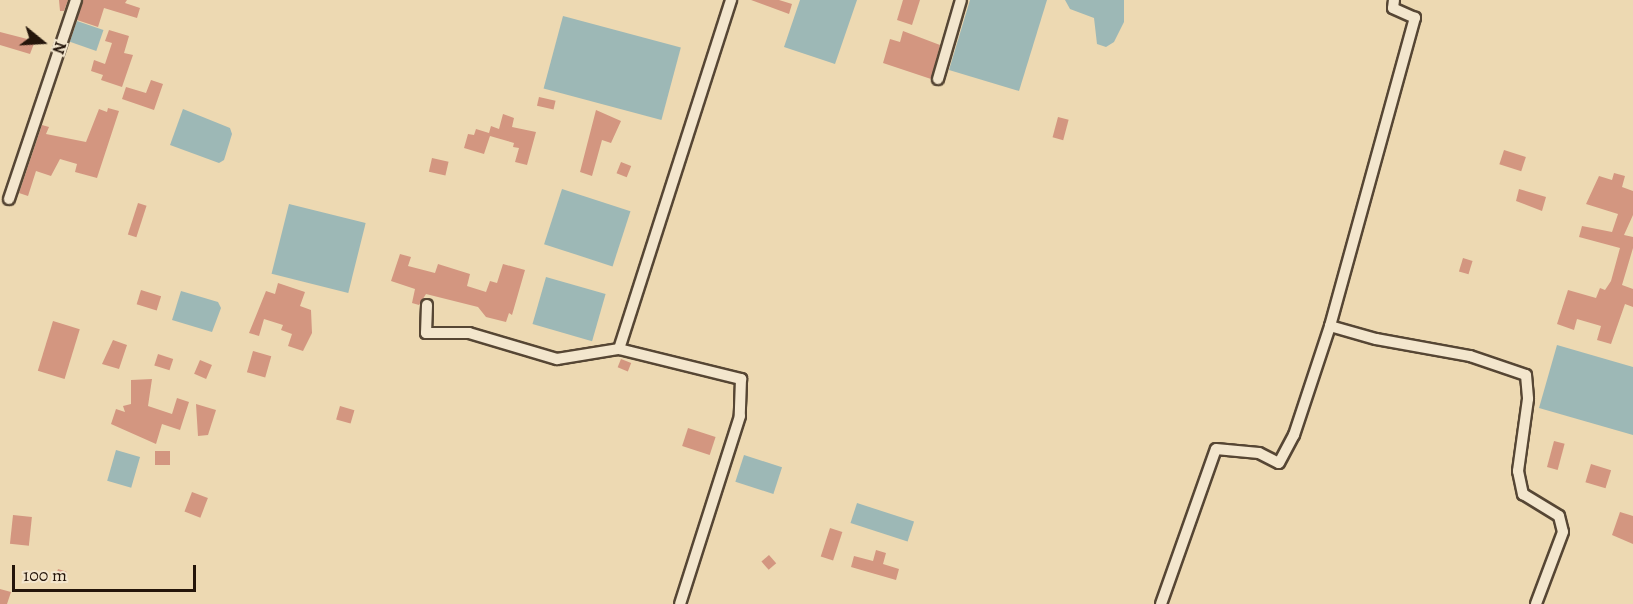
<!DOCTYPE html>
<style>
body{margin:0}
#map{position:relative;width:1633px;height:604px;overflow:hidden;background:#edd9b2;font-family:Alegreya,serif}
div>[style]{position:absolute}
[style*='--x']{left:calc(var(--x)*1px);top:calc(var(--y)*1px);width:calc(var(--w)*1px);rotate:calc(var(--a)*1deg)}
.water>*{inset:0;background:#9db8b6;transform-origin:0 0}
.building>*{inset:0;background:#d39680;transform-origin:0 0}
.roads{filter:drop-shadow(2px 0 #564634) drop-shadow(-2px 0 #564634) drop-shadow(0 2px #564634) drop-shadow(0 -2px #564634)}
.street>*{height:10px;margin:-5px;padding:0 5px;transform-origin:5px;border-radius:5px;background:#f3e6cd}
span{translate:-50% -50%;white-space:nowrap;text-align:center;line-height:1.15;-webkit-text-stroke:6px #f3e6cd;paint-order:stroke}
.north{position:absolute;left:12px;top:12px;width:60px;height:60px;-webkit-text-stroke:4px #f3e6cd;paint-order:stroke;rotate:108deg;font-size:16px;font-weight:700;line-height:24px;text-align:center;color:#24150a}
.north::after{content:'';display:block;margin:auto;width:21px;height:27px;background:#24150a;clip-path:polygon(50% 0,100% 100%,50% 72%,0 100%)}
.scale{position:absolute;left:12px;top:565px;width:184px;height:27px;box-sizing:border-box;border:3px solid #24150a;border-top:0;padding-left:8px;font-size:18px;line-height:21px;white-space:nowrap;color:#24150a;-webkit-text-stroke:4px #f3e6cd;paint-order:stroke}
</style>
<div id="map">
<div class="water">
<div style="clip-path:polygon(800px 0,857px 0,835px 64px,784px 47px)"></div>
<div style="clip-path:polygon(970px 0,1047px 0,1019px 91px,949px 70px)"></div>
<div style="clip-path:polygon(1065px 0,1124px 0,1124px 22px,1114px 42px,1106px 47px,1097px 44px,1094px 18px,1070px 9px)"></div>
<div style="left:563px;top:16px;width:122px;height:75px;rotate:15deg"></div>
<div style="left:77px;top:21px;width:28px;height:22px;rotate:19deg"></div>
<div style="clip-path:polygon(183px 109px,230px 128px,232px 134px,224px 160px,219px 163px,170px 145px)"></div>
<div style="left:562px;top:189px;width:72px;height:58px;rotate:18deg"></div>
<div style="left:289px;top:204px;width:79px;height:72px;rotate:14deg"></div>
<div style="left:546px;top:277px;width:62px;height:49px;rotate:16deg"></div>
<div style="clip-path:polygon(181px 291px,218px 302px,221px 308px,212px 332px,172px 320px)"></div>
<div style="clip-path:polygon(1557px 345px,1633px 367px,1633px 435px,1539px 408px)"></div>
<div style="left:116px;top:450px;width:25px;height:32px;rotate:16deg"></div>
<div style="left:744px;top:455px;width:40px;height:28px;rotate:18deg"></div>
<div style="left:857px;top:503px;width:60px;height:21px;rotate:18deg"></div>
</div>
<div class="building">
<div style="clip-path:polygon(59px 0,68px 0,64px 11px,60px 11px)"></div>
<div style="clip-path:polygon(83px 0,127px 0,125px 3px,140px 8px,137px 18px,104px 8px,98px 27px,77px 20px)"></div>
<div style="clip-path:polygon(751px 0,779px 0,792px 4px,789px 14px)"></div>
<div style="clip-path:polygon(903px 0,920px 0,912px 25px,897px 20px)"></div>
<div style="clip-path:polygon(109px 30px,129px 36px,124px 53px,133px 55px,122px 87px,101px 80px,103px 75px,91px 71px,94px 60px,105px 64px,112px 43px,105px 41px)"></div>
<div style="clip-path:polygon(903px 31px,940px 45px,931px 79px,883px 63px,890px 39px,900px 42px)"></div>
<div style="clip-path:polygon(0 32px,35px 41px,30px 54px,0 45px)"></div>
<div style="clip-path:polygon(151px 80px,163px 84px,154px 110px,122px 99px,126px 87px,146px 93px)"></div>
<div style="left:539px;top:97px;width:17px;height:9px;rotate:13deg"></div>
<div style="clip-path:polygon(108px 108px,119px 111px,97px 178px,75px 172px,77px 164px,60px 159px,51px 176px,36px 171px,28px 196px,19px 193px,42px 125px,49px 127px,46px 134px,86px 142px,99px 109px,107px 112px)"></div>
<div style="clip-path:polygon(596px 110px,621px 121px,611px 143px,602px 140px,592px 176px,580px 172px)"></div>
<div style="clip-path:polygon(503px 114px,514px 118px,512px 127px,536px 132px,527px 165px,515px 162px,519px 148px,513px 147px,514px 143px,490px 136px,484px 154px,464px 148px,468px 134px,474px 135px,476px 129px,489px 133px,491px 126px,499px 129px)"></div>
<div style="left:1058px;top:117px;width:11px;height:21px;rotate:15deg"></div>
<div style="left:1504px;top:150px;width:23px;height:15px;rotate:18deg"></div>
<div style="left:432px;top:158px;width:17px;height:14px;rotate:13deg"></div>
<div style="left:621px;top:162px;width:11px;height:12px;rotate:22deg"></div>
<div style="clip-path:polygon(1614px 173px,1625px 176px,1622px 187px,1633px 191px,1633px 215px,1624px 235px,1633px 237px,1633px 248px,1622px 285px,1633px 289px,1633px 307px,1625px 304px,1611px 344px,1597px 340px,1601px 326px,1577px 319px,1574px 330px,1557px 324px,1568px 290px,1596px 298px,1600px 288px,1605px 290px,1611px 281px,1620px 248px,1579px 237px,1582px 226px,1612px 232px,1618px 214px,1586px 204px,1599px 176px,1612px 180px)"></div>
<div style="clip-path:polygon(1519px 189px,1546px 197px,1542px 211px,1516px 201px)"></div>
<div style="left:138px;top:203px;width:9px;height:33px;rotate:18deg"></div>
<div style="clip-path:polygon(400px 254px,411px 257px,408px 266px,435px 273px,438px 264px,470px 274px,467px 286px,486px 292px,490px 281px,497px 283px,503px 264px,525px 270px,512px 315px,509px 313px,506px 322px,486px 317px,478px 307px,426px 294px,419px 305px,412px 303px,415px 289px,391px 281px)"></div>
<div style="left:1463px;top:258px;width:10px;height:14px;rotate:17deg"></div>
<div style="clip-path:polygon(278px 283px,305px 292px,300px 306px,311px 310px,312px 333px,303px 351px,288px 346px,292px 334px,281px 330px,283px 325px,264px 319px,259px 336px,249px 333px,266px 291px,275px 294px)"></div>
<div style="left:141px;top:290px;width:21px;height:15px;rotate:17deg"></div>
<div style="left:53px;top:321px;width:28px;height:52px;rotate:17deg"></div>
<div style="clip-path:polygon(113px 340px,127px 345px,119px 369px,102px 364px)"></div>
<div style="left:253px;top:351px;width:19px;height:22px;rotate:16deg"></div>
<div style="left:158px;top:354px;width:16px;height:12px;rotate:18deg"></div>
<div style="left:621px;top:359px;width:11px;height:9px;rotate:22deg"></div>
<div style="left:200px;top:360px;width:13px;height:15px;rotate:23deg"></div>
<div style="clip-path:polygon(152px 379px,148px 406px,172px 414px,177px 398px,189px 402px,180px 430px,162px 424px,156px 444px,111px 424px,116px 409px,125px 412px,123px 406px,131px 404px,131px 380px)"></div>
<div style="clip-path:polygon(196px 404px,216px 410px,208px 435px,198px 436px)"></div>
<div style="left:340px;top:406px;width:15px;height:14px;rotate:16deg"></div>
<div style="left:688px;top:428px;width:29px;height:19px;rotate:18deg"></div>
<div style="left:1554px;top:441px;width:11px;height:27px;rotate:15deg"></div>
<div style="left:155px;top:451px;width:15px;height:14px"></div>
<div style="left:1591px;top:464px;width:21px;height:19px;rotate:17deg"></div>
<div style="left:192px;top:492px;width:17px;height:21px;rotate:21deg"></div>
<div style="clip-path:polygon(1620px 512px,1633px 516px,1633px 544px,1612px 535px)"></div>
<div style="left:13px;top:515px;width:19px;height:29px;rotate:6deg"></div>
<div style="left:830px;top:528px;width:13px;height:30px;rotate:18deg"></div>
<div style="clip-path:polygon(876px 550px,886px 553px,883px 564px,899px 569px,896px 580px,851px 567px,854px 556px,873px 561px)"></div>
<div style="left:769px;top:555px;width:11px;height:10px;rotate:49deg"></div>
<div style="left:58px;top:569px;width:9px;height:9px;rotate:18deg"></div>
<div style="clip-path:polygon(0 589px,11px 592px,7px 604px,0 604px)"></div>
</div>
<div class="roads">
<div class="street">
<div style="--x:938;--y:79;--w:82;--a:-73.8"></div>
<div style="--x:9;--y:199;--w:210;--a:-71.4"></div>
<div style="--x:427;--y:305;--w:28;--a:92"></div>
<div style="--x:426;--y:333;--w:43;--a:0"></div>
<div style="--x:469;--y:333;--w:92;--a:16.5"></div>
<div style="--x:557;--y:359;--w:63;--a:-9.2"></div>
<div style="--x:619;--y:349;--w:126;--a:13.8"></div>
<div style="--x:741;--y:379;--w:37;--a:92"></div>
<div style="--x:740;--y:416;--w:197;--a:107.7"></div>
<div style="--x:1330;--y:326;--w:320;--a:-74.6"></div>
<div style="--x:1415;--y:18;--w:24;--a:-156"></div>
<div style="--x:1393;--y:8;--w:8;--a:-83"></div>
<div style="--x:619;--y:349;--w:367;--a:-72.2"></div>
<div style="--x:1161;--y:604;--w:164;--a:-70.5"></div>
<div style="--x:1216;--y:449;--w:43;--a:5.3"></div>
<div style="--x:1259;--y:453;--w:22;--a:27"></div>
<div style="--x:1279;--y:463;--w:32;--a:-62"></div>
<div style="--x:1294;--y:435;--w:115;--a:-71.7"></div>
<div style="--x:1330;--y:326;--w:48;--a:15.8"></div>
<div style="--x:1376;--y:339;--w:96;--a:10.3"></div>
<div style="--x:1470;--y:356;--w:59;--a:18.7"></div>
<div style="--x:1526;--y:375;--w:24;--a:85"></div>
<div style="--x:1528;--y:399;--w:73;--a:97.9"></div>
<div style="--x:1518;--y:471;--w:24;--a:78"></div>
<div style="--x:1523;--y:494;--w:42;--a:31.4"></div>
<div style="--x:1559;--y:516;--w:16;--a:76"></div>
<div style="--x:1563;--y:532;--w:77;--a:110.6"></div>
</div>
</div>
<div class="north">N</div>
<div class="scale">100 m</div>
</div>
